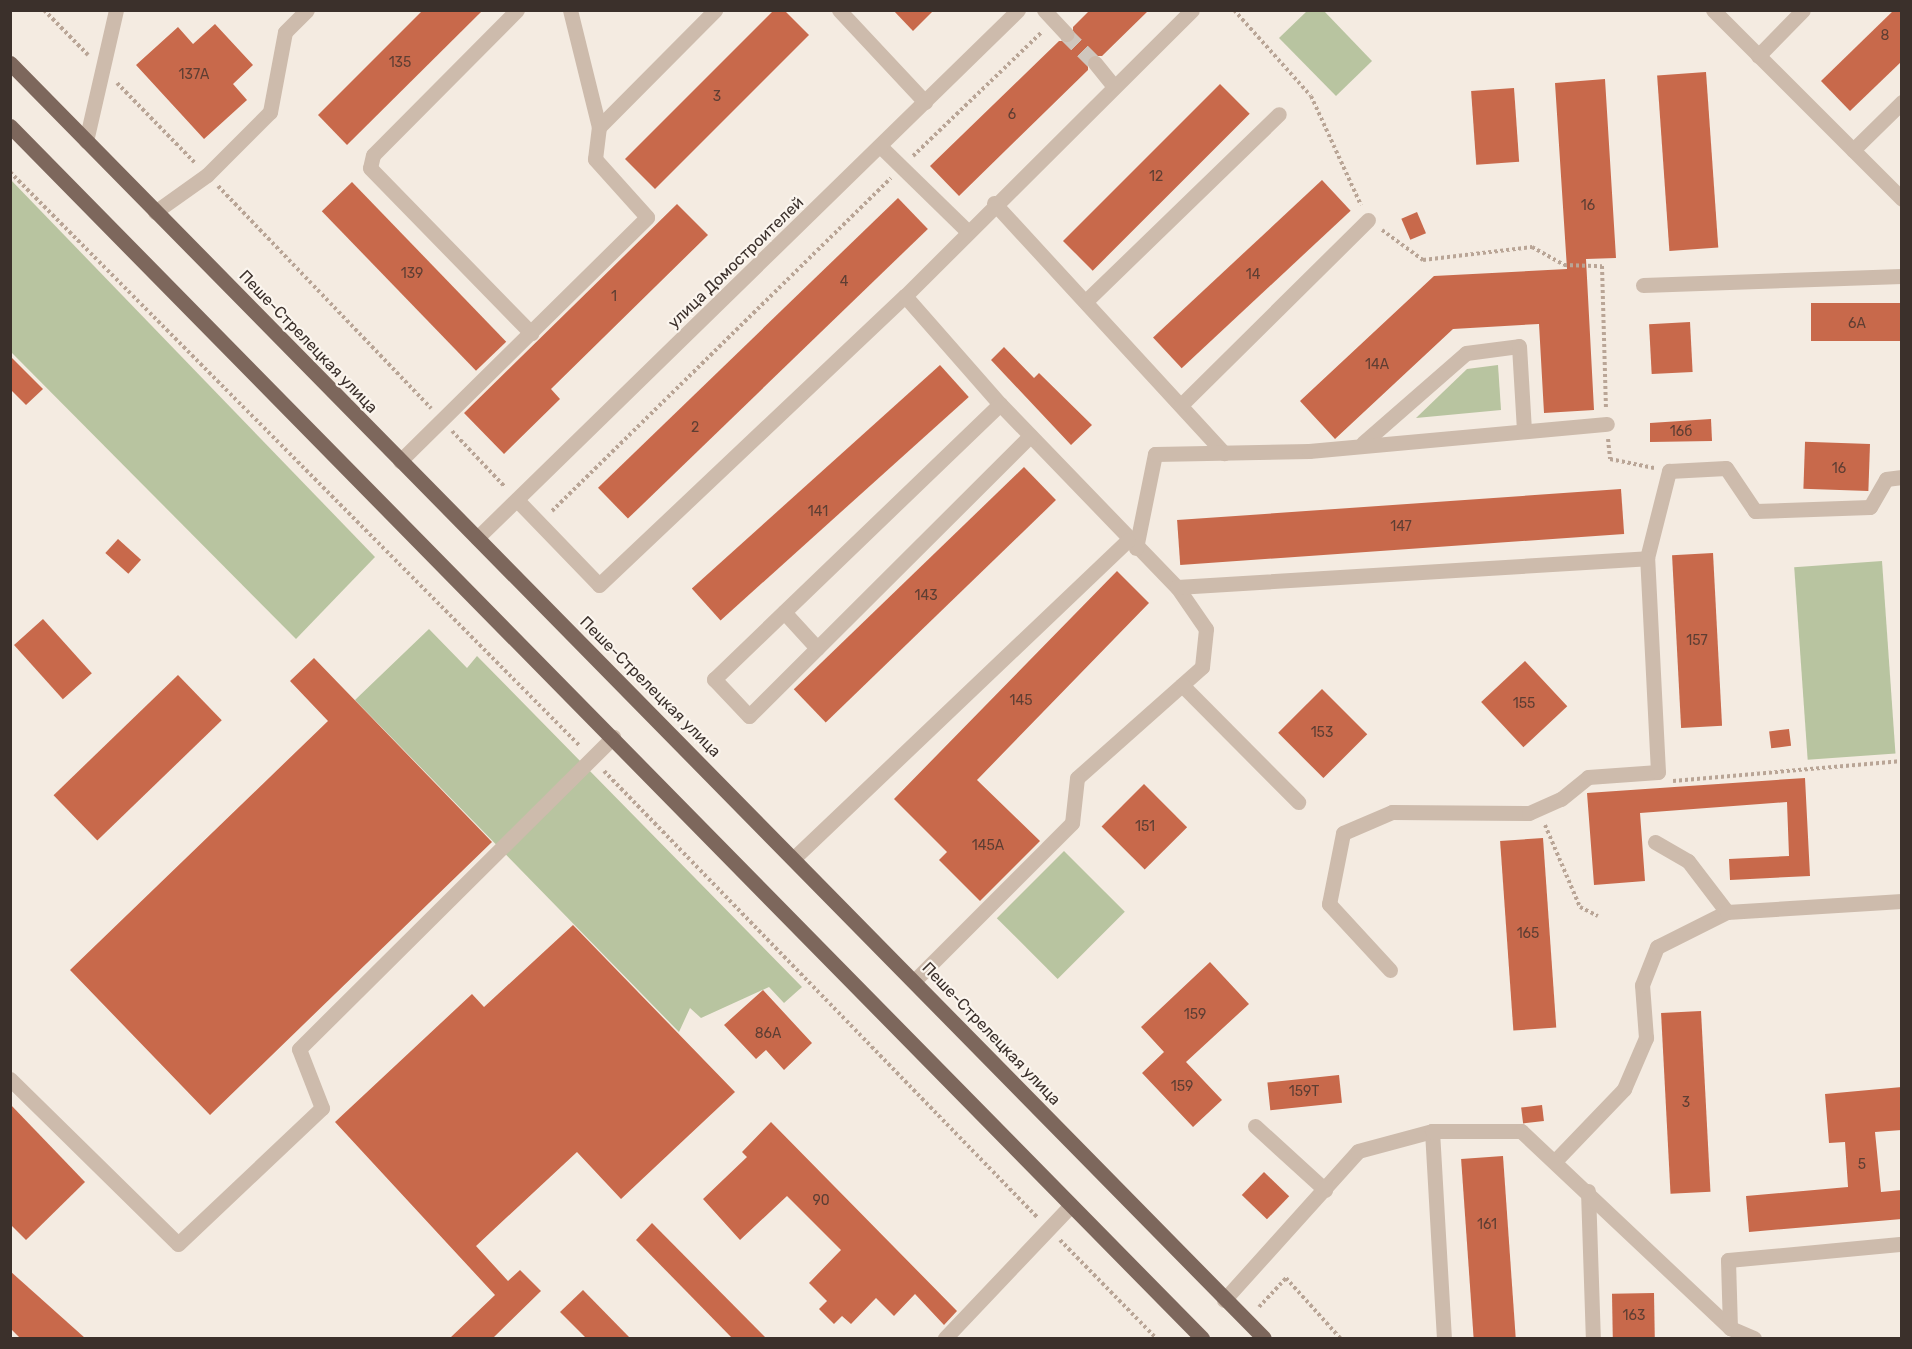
<!DOCTYPE html>
<meta charset="utf-8">
<style>
body{margin:0}
#map{position:relative;width:1912px;height:1349px;overflow:hidden;background:#f4ebe1;font-family:Rubik,sans-serif}
div>[style]{position:absolute}
[style*='--x']{left:calc(var(--x)*1px);top:calc(var(--y)*1px);width:calc(var(--w)*1px);rotate:calc(var(--a)*1deg)}
.green>*{inset:0;background:#b8c4a0;transform-origin:0 0}
.building>*{inset:0;background:#c8694b;transform-origin:0 0}
.minor-tunnel>*{height:15px;margin-top:-7.5px;transform-origin:0;background:repeating-linear-gradient(90deg,#cfc6bd 0 15px,transparent 0 23px)}
.path>*{height:4px;margin-top:-2px;transform-origin:0;background:repeating-linear-gradient(90deg,#b9a596 0 3px,transparent 0 6px)}
.minor>*{height:15px;margin:-7.5px;padding:0 7.5px;transform-origin:7.5px;border-radius:7.5px;background:#cdbbac}
.major>*{height:15px;margin:-7.5px;padding:0 7.5px;transform-origin:7.5px;border-radius:7.5px;background:#7d675c}
span{translate:-50% -50%;white-space:nowrap;text-align:center;line-height:1.15;-webkit-text-stroke:4.5px #fbf5ee;paint-order:stroke}
.number-label{font-size:14px;color:#5e3e33}
.number-label span{-webkit-text-stroke-width:0}
.street-label{font-size:16px;color:#3b302b}
.frame{position:absolute;inset:0;border:12px solid #3b302b;pointer-events:none}
</style>
<div id="map">
<div class="green">
<div style="clip-path:polygon(1307px 11px,1324px 11px,1372px 61px,1336px 96px,1279px 38px)"></div>
<div style="clip-path:polygon(10px 179px,375px 557px,296px 639px,11px 352px)"></div>
<div style="clip-path:polygon(1498px 365px,1501px 410px,1416px 418px,1467px 369px)"></div>
<div style="left:1882px;top:561px;width:193px;height:88px;rotate:86deg"></div>
<div style="clip-path:polygon(429px 629px,467px 668px,477px 656px,802px 987px,784px 1003px,769px 987px,701px 1018px,690px 1008px,679px 1032px,355px 700px)"></div>
<div style="left:1064px;top:851px;width:86px;height:95px;rotate:45deg"></div>
</div>
<div class="building">
<div style="clip-path:polygon(423px 10px,483px 10px,347px 145px,318px 115px)"></div>
<div style="clip-path:polygon(774px 10px,784px 10px,809px 35px,655px 189px,625px 159px)"></div>
<div style="clip-path:polygon(893px 10px,934px 10px,913px 31px)"></div>
<div style="clip-path:polygon(1090px 10px,1149px 10px,1102px 56px,1088px 56px,1088px 70px,959px 196px,930px 166px,1059px 41px,1073px 41px,1073px 27px)"></div>
<div style="clip-path:polygon(1894px 10px,1902px 10px,1902px 61px,1850px 111px,1821px 81px)"></div>
<div style="clip-path:polygon(215px 24px,253px 65px,233px 84px,247px 100px,204px 139px,136px 65px,178px 27px,193px 44px)"></div>
<div style="left:1706px;top:72px;width:176px;height:49px;rotate:86deg"></div>
<div style="clip-path:polygon(1605px 79px,1616px 258px,1586px 259px,1594px 410px,1544px 413px,1539px 324px,1453px 329px,1335px 439px,1300px 401px,1434px 276px,1567px 269px,1555px 83px)"></div>
<div style="left:1220px;top:84px;width:42px;height:222px;rotate:45deg"></div>
<div style="left:1514px;top:88px;width:74px;height:43px;rotate:86deg"></div>
<div style="left:1322px;top:180px;width:42px;height:231px;rotate:47deg"></div>
<div style="left:352px;top:182px;width:222px;height:42px;rotate:46deg"></div>
<div style="left:898px;top:198px;width:43px;height:417px;rotate:46deg"></div>
<div style="clip-path:polygon(677px 204px,708px 235px,551px 389px,560px 399px,504px 454px,464px 413px)"></div>
<div style="left:1417px;top:212px;width:23px;height:17px;rotate:67deg"></div>
<div style="left:1902px;top:303px;width:38px;height:91px;rotate:90deg"></div>
<div style="left:1690px;top:322px;width:50px;height:41px;rotate:87deg"></div>
<div style="clip-path:polygon(1004px 347px,1034px 378px,1039px 373px,1092px 425px,1071px 445px,991px 360px)"></div>
<div style="clip-path:polygon(10px 356px,43px 389px,26px 405px,10px 389px)"></div>
<div style="left:940px;top:365px;width:43px;height:334px;rotate:48deg"></div>
<div style="clip-path:polygon(1711px 419px,1712px 441px,1650px 442px,1650px 423px)"></div>
<div style="left:1870px;top:444px;width:47px;height:65px;rotate:92deg"></div>
<div style="left:1024px;top:467px;width:46px;height:320px;rotate:46deg"></div>
<div style="left:1621px;top:489px;width:45px;height:445px;rotate:86deg"></div>
<div style="left:118px;top:539px;width:31px;height:19px;rotate:42deg"></div>
<div style="left:1713px;top:553px;width:173px;height:41px;rotate:87deg"></div>
<div style="clip-path:polygon(1117px 571px,1149px 603px,977px 780px,1040px 841px,980px 901px,939px 860px,947px 852px,894px 799px)"></div>
<div style="left:43px;top:619px;width:73px;height:39px;rotate:48deg"></div>
<div style="clip-path:polygon(314px 658px,492px 842px,210px 1115px,70px 970px,328px 721px,290px 681px)"></div>
<div style="left:1525px;top:661px;width:62px;height:60px;rotate:47deg"></div>
<div style="left:178px;top:675px;width:63px;height:173px;rotate:46deg"></div>
<div style="left:1322px;top:689px;width:64px;height:62px;rotate:45deg"></div>
<div style="left:1789px;top:729px;width:17px;height:20px;rotate:83deg"></div>
<div style="clip-path:polygon(1805px 778px,1810px 876px,1730px 880px,1729px 859px,1789px 856px,1787px 802px,1640px 813px,1645px 881px,1594px 885px,1587px 793px)"></div>
<div style="left:1144px;top:784px;width:61px;height:60px;rotate:45deg"></div>
<div style="left:1543px;top:838px;width:190px;height:43px;rotate:86deg"></div>
<div style="clip-path:polygon(573px 925px,735px 1092px,621px 1199px,577px 1152px,476px 1246px,508px 1281px,520px 1270px,541px 1291px,493px 1338px,450px 1338px,495px 1295px,335px 1122px,472px 994px,484px 1007px)"></div>
<div style="clip-path:polygon(1210px 962px,1249px 1004px,1186px 1062px,1222px 1100px,1193px 1127px,1142px 1073px,1164px 1052px,1141px 1027px)"></div>
<div style="clip-path:polygon(763px 990px,812px 1043px,784px 1070px,766px 1050px,756px 1059px,724px 1025px)"></div>
<div style="left:1701px;top:1011px;width:181px;height:40px;rotate:87deg"></div>
<div style="left:1339px;top:1075px;width:28px;height:72px;rotate:84deg"></div>
<div style="clip-path:polygon(1902px 1087px,1902px 1130px,1875px 1132px,1881px 1192px,1902px 1190px,1902px 1219px,1749px 1232px,1746px 1196px,1848px 1187px,1845px 1142px,1829px 1143px,1825px 1094px)"></div>
<div style="clip-path:polygon(10px 1104px,85px 1182px,26px 1240px,10px 1224px)"></div>
<div style="left:1542px;top:1105px;width:16px;height:21px;rotate:83deg"></div>
<div style="clip-path:polygon(771px 1122px,957px 1311px,944px 1325px,915px 1294px,894px 1316px,876px 1298px,851px 1324px,842px 1316px,834px 1324px,819px 1309px,827px 1301px,809px 1283px,841px 1250px,787px 1196px,740px 1240px,703px 1199px,747px 1157px,742px 1152px)"></div>
<div style="left:1503px;top:1156px;width:182px;height:42px;rotate:86deg"></div>
<div style="left:1264px;top:1172px;width:35px;height:32px;rotate:44deg"></div>
<div style="clip-path:polygon(652px 1223px,766px 1338px,732px 1338px,636px 1240px)"></div>
<div style="clip-path:polygon(10px 1271px,85px 1338px,20px 1338px,10px 1328px)"></div>
<div style="clip-path:polygon(583px 1290px,630px 1338px,586px 1338px,560px 1312px)"></div>
<div style="left:1654px;top:1293px;width:45px;height:42px;rotate:89deg"></div>
</div>
<div class="minor-tunnel">
<div style="--x:1066;--y:34;--w:41;--a:45"></div>
</div>
<div class="path">
<div style="--x:44;--y:10;--w:63;--a:45.6"></div>
<div style="--x:1234;--y:10;--w:115;--a:48.2"></div>
<div style="--x:1311;--y:96;--w:120;--a:65.4"></div>
<div style="--x:117;--y:83;--w:113;--a:45.7"></div>
<div style="--x:913;--y:156;--w:179;--a:-43.9"></div>
<div style="--x:10;--y:172;--w:809;--a:45.2"></div>
<div style="--x:218;--y:186;--w:308;--a:46.2"></div>
<div style="--x:1382;--y:230;--w:51;--a:36.2"></div>
<div style="--x:1423;--y:260;--w:110;--a:-6.8"></div>
<div style="--x:1532;--y:247;--w:37;--a:29"></div>
<div style="--x:1564;--y:265;--w:38;--a:2"></div>
<div style="--x:1602;--y:266;--w:142;--a:88.4"></div>
<div style="--x:452;--y:431;--w:77;--a:46.6"></div>
<div style="--x:1608;--y:439;--w:20;--a:84"></div>
<div style="--x:1610;--y:459;--w:45;--a:11.6"></div>
<div style="--x:552;--y:511;--w:475;--a:-44.5"></div>
<div style="--x:604;--y:771;--w:623;--a:45.85"></div>
<div style="--x:1673;--y:781;--w:230;--a:-5"></div>
<div style="--x:1545;--y:825;--w:89;--a:66.9"></div>
<div style="--x:1580;--y:907;--w:20;--a:27"></div>
<div style="--x:1060;--y:1240;--w:137;--a:45.6"></div>
<div style="--x:1259;--y:1307;--w:40;--a:-47"></div>
<div style="--x:1286;--y:1278;--w:81;--a:48"></div>
</div>
<div class="minor">
<div style="--x:517;--y:10;--w:204;--a:134.8"></div>
<div style="--x:373;--y:155;--w:13;--a:103"></div>
<div style="--x:370;--y:168;--w:231;--a:45.7"></div>
<div style="--x:570;--y:10;--w:121;--a:76.1"></div>
<div style="--x:839;--y:10;--w:126;--a:46.9"></div>
<div style="--x:1044;--y:10;--w:33;--a:47"></div>
<div style="--x:1713;--y:10;--w:267;--a:45"></div>
<div style="--x:1758;--y:56;--w:64;--a:-45.6"></div>
<div style="--x:1095;--y:63;--w:28;--a:51"></div>
<div style="--x:86;--y:141;--w:134;--a:-77.1"></div>
<div style="--x:881;--y:147;--w:122;--a:44.3"></div>
<div style="--x:1853;--y:150;--w:69;--a:-44.4"></div>
<div style="--x:994;--y:203;--w:340;--a:47.4"></div>
<div style="--x:155;--y:212;--w:64;--a:-35.4"></div>
<div style="--x:207;--y:175;--w:89;--a:-45"></div>
<div style="--x:270;--y:112;--w:81;--a:-79.4"></div>
<div style="--x:285;--y:32;--w:31;--a:-45"></div>
<div style="--x:1643;--y:285;--w:259;--a:-2"></div>
<div style="--x:905;--y:296;--w:144;--a:48.7"></div>
<div style="--x:1000;--y:404;--w:255;--a:46"></div>
<div style="--x:1177;--y:587;--w:51;--a:55.4"></div>
<div style="--x:1206;--y:629;--w:38;--a:96"></div>
<div style="--x:1202;--y:667;--w:167;--a:138.4"></div>
<div style="--x:1077;--y:778;--w:45;--a:96.3"></div>
<div style="--x:1072;--y:823;--w:223;--a:135"></div>
<div style="--x:1087;--y:300;--w:267;--a:-44.1"></div>
<div style="--x:1000;--y:404;--w:397;--a:136.1"></div>
<div style="--x:714;--y:679;--w:51;--a:46.6"></div>
<div style="--x:749;--y:716;--w:397;--a:-44.9"></div>
<div style="--x:1181;--y:405;--w:263;--a:-44.7"></div>
<div style="--x:1363;--y:443;--w:137;--a:-41.1"></div>
<div style="--x:1466;--y:353;--w:53;--a:-7.5"></div>
<div style="--x:1519;--y:346;--w:84;--a:86.6"></div>
<div style="--x:400;--y:461;--w:347;--a:-44.6"></div>
<div style="--x:647;--y:217;--w:78;--a:-131.9"></div>
<div style="--x:595;--y:159;--w:32;--a:-83"></div>
<div style="--x:599;--y:127;--w:165;--a:-45.2"></div>
<div style="--x:517;--y:500;--w:118;--a:46"></div>
<div style="--x:599;--y:585;--w:421;--a:-43.4"></div>
<div style="--x:905;--y:296;--w:405;--a:-44.9"></div>
<div style="--x:477;--y:538;--w:756;--a:-44.3"></div>
<div style="--x:1136;--y:548;--w:96;--a:-78.6"></div>
<div style="--x:1155;--y:454;--w:154;--a:-1.1"></div>
<div style="--x:1309;--y:451;--w:299;--a:-5.2"></div>
<div style="--x:1177;--y:587;--w:471;--a:-3.5"></div>
<div style="--x:1647;--y:558;--w:90;--a:-75.8"></div>
<div style="--x:1669;--y:471;--w:57;--a:-3"></div>
<div style="--x:1726;--y:468;--w:52;--a:56"></div>
<div style="--x:1755;--y:511;--w:115;--a:-2"></div>
<div style="--x:1870;--y:507;--w:32;--a:-60"></div>
<div style="--x:1886;--y:479;--w:16;--a:-7"></div>
<div style="--x:784;--y:612;--w:49;--a:47.5"></div>
<div style="--x:1182;--y:685;--w:165;--a:45.2"></div>
<div style="--x:1655;--y:842;--w:38;--a:30"></div>
<div style="--x:1688;--y:861;--w:64;--a:52.6"></div>
<div style="--x:794;--y:858;--w:461;--a:-43.6"></div>
<div style="--x:1390;--y:970;--w:90;--a:-132.7"></div>
<div style="--x:1329;--y:904;--w:72;--a:-78.8"></div>
<div style="--x:1343;--y:833;--w:53;--a:-23.2"></div>
<div style="--x:1392;--y:812;--w:137;--a:0.4"></div>
<div style="--x:1529;--y:813;--w:35;--a:-24"></div>
<div style="--x:1561;--y:799;--w:35;--a:-39"></div>
<div style="--x:1588;--y:777;--w:70;--a:-4.1"></div>
<div style="--x:1658;--y:772;--w:214;--a:-92.9"></div>
<div style="--x:10;--y:1079;--w:235;--a:44.5"></div>
<div style="--x:178;--y:1244;--w:198;--a:-43.4"></div>
<div style="--x:322;--y:1108;--w:63;--a:-111.3"></div>
<div style="--x:299;--y:1049;--w:443;--a:-44.8"></div>
<div style="--x:1255;--y:1126;--w:95;--a:42.4"></div>
<div style="--x:1432;--y:1131;--w:207;--a:86.7"></div>
<div style="--x:1555;--y:1161;--w:100;--a:-46.2"></div>
<div style="--x:1624;--y:1089;--w:56;--a:-66.7"></div>
<div style="--x:1646;--y:1038;--w:53;--a:-94.3"></div>
<div style="--x:1642;--y:985;--w:41;--a:-68.5"></div>
<div style="--x:1657;--y:947;--w:78;--a:-26.6"></div>
<div style="--x:1727;--y:912;--w:175;--a:-3.6"></div>
<div style="--x:1588;--y:1191;--w:147;--a:88.1"></div>
<div style="--x:1224;--y:1300;--w:200;--a:-48"></div>
<div style="--x:1358;--y:1151;--w:77;--a:-15.1"></div>
<div style="--x:1432;--y:1131;--w:89;--a:0"></div>
<div style="--x:1521;--y:1131;--w:287;--a:43.3"></div>
<div style="--x:1730;--y:1328;--w:26;--a:23"></div>
<div style="--x:1730;--y:1328;--w:68;--a:-91.7"></div>
<div style="--x:1728;--y:1260;--w:175;--a:-5.3"></div>
<div style="--x:945;--y:1338;--w:183;--a:-46.5"></div>
</div>
<div class="major">
<div style="--x:10;--y:63;--w:1788;--a:45.48"></div>
<div style="--x:10;--y:126;--w:1700;--a:45.48"></div>
</div>
<div class="number-label">
<span style="left:1885px;top:36px">8</span>
<span style="left:400px;top:63px">135</span>
<span style="left:194px;top:75px">137А</span>
<span style="left:717px;top:97px">3</span>
<span style="left:1012px;top:115px">6</span>
<span style="left:1156px;top:177px">12</span>
<span style="left:1588px;top:206px">16</span>
<span style="left:412px;top:274px">139</span>
<span style="left:1253px;top:275px">14</span>
<span style="left:844px;top:282px">4</span>
<span style="left:614px;top:297px">1</span>
<span style="left:1857px;top:324px">6А</span>
<span style="left:1377px;top:365px">14А</span>
<span style="left:695px;top:428px">2</span>
<span style="left:1681px;top:432px">16б</span>
<span style="left:1839px;top:469px">16</span>
<span style="left:818px;top:512px">141</span>
<span style="left:1401px;top:527px">147</span>
<span style="left:926px;top:596px">143</span>
<span style="left:1697px;top:641px">157</span>
<span style="left:1021px;top:701px">145</span>
<span style="left:1524px;top:704px">155</span>
<span style="left:1322px;top:733px">153</span>
<span style="left:1145px;top:827px">151</span>
<span style="left:988px;top:846px">145А</span>
<span style="left:1528px;top:934px">165</span>
<span style="left:1195px;top:1015px">159</span>
<span style="left:768px;top:1034px">86А</span>
<span style="left:1182px;top:1087px">159</span>
<span style="left:1304px;top:1092px">159Т</span>
<span style="left:1686px;top:1103px">3</span>
<span style="left:1862px;top:1165px">5</span>
<span style="left:821px;top:1201px">90</span>
<span style="left:1487px;top:1225px">161</span>
<span style="left:1634px;top:1316px">163</span>
</div>
<div class="street-label">
<span style="left:736px;top:263px;rotate:-44deg">улица Домостроителей</span>
<span style="left:308px;top:342px;rotate:46deg">Пеше-Стрелецкая улица</span>
<span style="left:650px;top:687px;rotate:45deg">Пеше-Стрелецкая улица</span>
<span style="left:991px;top:1034px;rotate:46deg">Пеше-Стрелецкая улица</span>
</div>
<div class="frame"></div>
</div>
